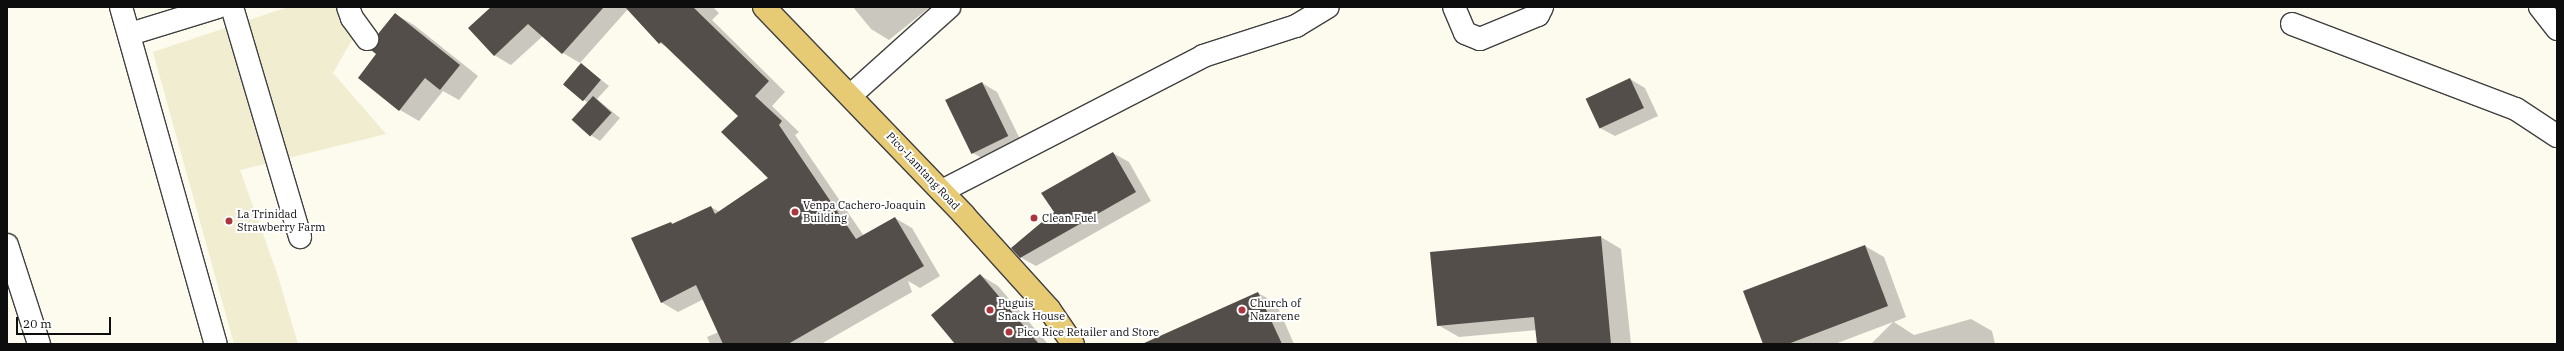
<!DOCTYPE html>
<style>
body{margin:0}
#map{position:relative;width:2564px;height:351px;overflow:hidden;background:#fdfaee;font-family:"IBM Plex Serif",serif}
div>[style]{position:absolute}
[style*='--x']{left:calc(var(--x)*1px);top:calc(var(--y)*1px);width:calc(var(--w)*1px);rotate:calc(var(--a)*1deg)}
.farmland>*{inset:0;background:#f0edd1}
.shadow>*{inset:0;background:#0003}
.building>*{inset:0;background:#544e4a;transform-origin:0 0}
.roads{filter:drop-shadow(1px 0 #404040) drop-shadow(-1px 0 #404040) drop-shadow(0 1px #404040) drop-shadow(0 -1px #404040)}
.minor>*{height:22px;margin:-11px;padding:0 11px;transform-origin:11px;border-radius:11px;background:#fff}
.major>*{height:22px;margin:-11px;padding:0 11px;transform-origin:11px;border-radius:11px;background:#e7ca74}
.dots>*{width:11px;height:11px;translate:-50% -50%;box-sizing:border-box;border:2px solid #fff;border-radius:50%}
span{translate:-50% -50%;white-space:nowrap;text-align:center;line-height:1.15;-webkit-text-stroke:4px #fff;paint-order:stroke}
.street-label{font-size:11px;color:#0d0d0d}
.poi-label{font-size:11px;color:#0d0d0d}
.left{translate:0 -50%;text-align:left}
.frame{position:absolute;inset:0;border:8px solid #0d0d0d;pointer-events:none}
.scale{position:absolute;left:16px;top:317px;width:95px;height:18px;box-sizing:border-box;border:2px solid #0d0d0d;border-top:0;padding-left:5px;font-size:12px;line-height:14px;white-space:nowrap;color:#0d0d0d;-webkit-text-stroke:3px #fff;paint-order:stroke}
</style>
<div id="map">
<div class="farmland">
<div style="clip-path:polygon(288px 7px,360px 7px,364px 19px,333px 73px,386px 134px,240px 170px,277px 273px,298px 344px,234px 344px,153px 52px)"></div>
</div>
<div class="shadow">
<div style="clip-path:polygon(492px 7px,713px 7px,719px 13px,712px 20px,785px 92px,772px 106px,799px 132px,795px 135px,864px 236px,895px 218px,912px 228px,940px 276px,920px 288px,908px 281px,912px 292px,821px 344px,710px 344px,707px 337px,719px 332px,704px 299px,678px 312px,661px 302px,671px 223px,674px 224px,711px 207px,720px 212px,769px 178px,739px 116px,670px 49px,660px 43px,628px 9px,580px 63px,563px 53px,543px 36px,511px 65px,494px 55px)"></div>
<div style="clip-path:polygon(853px 7px,930px 7px,889px 40px,871px 29px)"></div>
<div style="clip-path:polygon(395px 14px,414px 25px,478px 76px,459px 100px,443px 91px,419px 121px,400px 110px,359px 77px,377px 54px,380px 44px)"></div>
<div style="clip-path:polygon(581px 64px,609px 86px,597px 99px,620px 118px,600px 141px,592px 136px,588px 103px,564px 83px)"></div>
<div style="clip-path:polygon(1630px 79px,1645px 88px,1658px 116px,1615px 136px,1600px 128px)"></div>
<div style="clip-path:polygon(982px 83px,997px 92px,1023px 145px,988px 162px,973px 153px,947px 100px)"></div>
<div style="clip-path:polygon(1113px 153px,1129px 162px,1151px 201px,1036px 266px,1020px 257px,1055px 212px)"></div>
<div style="clip-path:polygon(1601px 237px,1621px 249px,1631px 344px,1538px 344px,1537px 330px,1459px 337px,1438px 325px)"></div>
<div style="clip-path:polygon(1865px 246px,1884px 257px,1906px 317px,1894px 322px,1914px 335px,1971px 319px,1992px 331px,1995px 344px,1871px 344px,1893px 322px,1835px 344px,1764px 344px)"></div>
<div style="clip-path:polygon(980px 275px,998px 286px,1048px 344px,956px 344px)"></div>
<div style="clip-path:polygon(1258px 293px,1276px 303px,1294px 344px,1187px 344px)"></div>
</div>
<div class="building">
<div style="clip-path:polygon(491px 7px,604px 7px,562px 54px,528px 24px,494px 56px,468px 28px)"></div>
<div style="clip-path:polygon(625px 7px,693px 7px,769px 81px,755px 96px,782px 121px,779px 125px,856px 239px,895px 217px,924px 266px,788px 344px,723px 344px,696px 285px,661px 303px,631px 238px,671px 222px,672px 224px,711px 206px,715px 214px,768px 178px,721px 132px,738px 116px,661px 42px,659px 44px)"></div>
<div style="clip-path:polygon(395px 13px,460px 65px,440px 90px,425px 78px,399px 111px,358px 78px,376px 54px,371px 50px,378px 44px,378px 34px)"></div>
<div style="left:581px;top:63px;width:26px;height:28px;rotate:40deg"></div>
<div style="left:1630px;top:78px;width:33px;height:49px;rotate:65deg"></div>
<div style="left:982px;top:82px;width:60px;height:41px;rotate:64deg"></div>
<div style="left:593px;top:96px;width:25px;height:32px;rotate:42deg"></div>
<div style="clip-path:polygon(1113px 152px,1136px 192px,1020px 258px,1011px 248px,1054px 212px,1041px 193px)"></div>
<div style="clip-path:polygon(1601px 236px,1611px 344px,1537px 344px,1534px 317px,1437px 326px,1430px 252px)"></div>
<div style="clip-path:polygon(1865px 245px,1888px 306px,1788px 344px,1763px 344px,1743px 291px)"></div>
<div style="clip-path:polygon(980px 274px,1039px 344px,955px 344px,931px 315px)"></div>
<div style="clip-path:polygon(1258px 292px,1282px 344px,1142px 344px)"></div>
</div>
<div class="roads">
<div class="minor">
<div style="--x:121;--y:7;--w:350;--a:74.3"></div>
<div style="--x:232;--y:7;--w:240;--a:73.5"></div>
<div style="--x:348;--y:7;--w:12;--a:70"></div>
<div style="--x:352;--y:18;--w:26;--a:54"></div>
<div style="--x:1454;--y:7;--w:28;--a:67"></div>
<div style="--x:1465;--y:33;--w:16;--a:22"></div>
<div style="--x:1480;--y:39;--w:63;--a:-22.5"></div>
<div style="--x:1538;--y:15;--w:9;--a:-63"></div>
<div style="--x:2540;--y:7;--w:28;--a:52"></div>
<div style="--x:2292;--y:24;--w:240;--a:20.8"></div>
<div style="--x:2516;--y:109;--w:49;--a:33.4"></div>
<div style="--x:130;--y:34;--w:92;--a:-17.1"></div>
<div style="--x:851;--y:95;--w:132;--a:-41.9"></div>
<div style="--x:942;--y:191;--w:294;--a:-27.3"></div>
<div style="--x:1203;--y:56;--w:98;--a:-17.9"></div>
<div style="--x:1296;--y:26;--w:37;--a:-31"></div>
<div style="--x:7;--y:245;--w:104;--a:72.1"></div>
</div>
<div class="major">
<div style="--x:764;--y:7;--w:289;--a:46.1"></div>
<div style="--x:964;--y:215;--w:127;--a:47.9"></div>
<div style="--x:1049;--y:309;--w:42;--a:55.6"></div>
</div>
</div>
<div class="dots">
<div style="left:795px;top:212px;background:#ab363d"></div>
<div style="left:1034px;top:218px;background:#ab363d"></div>
<div style="left:229px;top:221px;background:#ab363d"></div>
<div style="left:990px;top:310px;background:#ab363d"></div>
<div style="left:1242px;top:310px;background:#ab363d"></div>
<div style="left:1009px;top:332px;background:#ab363d"></div>
</div>
<div class="street-label">
<span style="left:923px;top:171px;rotate:47deg">Pico-Lamtang Road</span>
</div>
<div class="poi-label">
<span class="left" style="left:803px;top:212px">Venpa Cachero-Joaquin<br>Building</span>
<span class="left" style="left:237px;top:221px">La Trinidad<br>Strawberry Farm</span>
<span class="left" style="left:1042px;top:218px">Clean Fuel</span>
<span class="left" style="left:998px;top:310px">Puguis<br>Snack House</span>
<span class="left" style="left:1250px;top:310px">Church of<br>Nazarene</span>
<span class="left" style="left:1017px;top:332px">Pico Rice Retailer and Store</span>
</div>
<div class="frame"></div>
<div class="scale">20 m</div>
</div>
